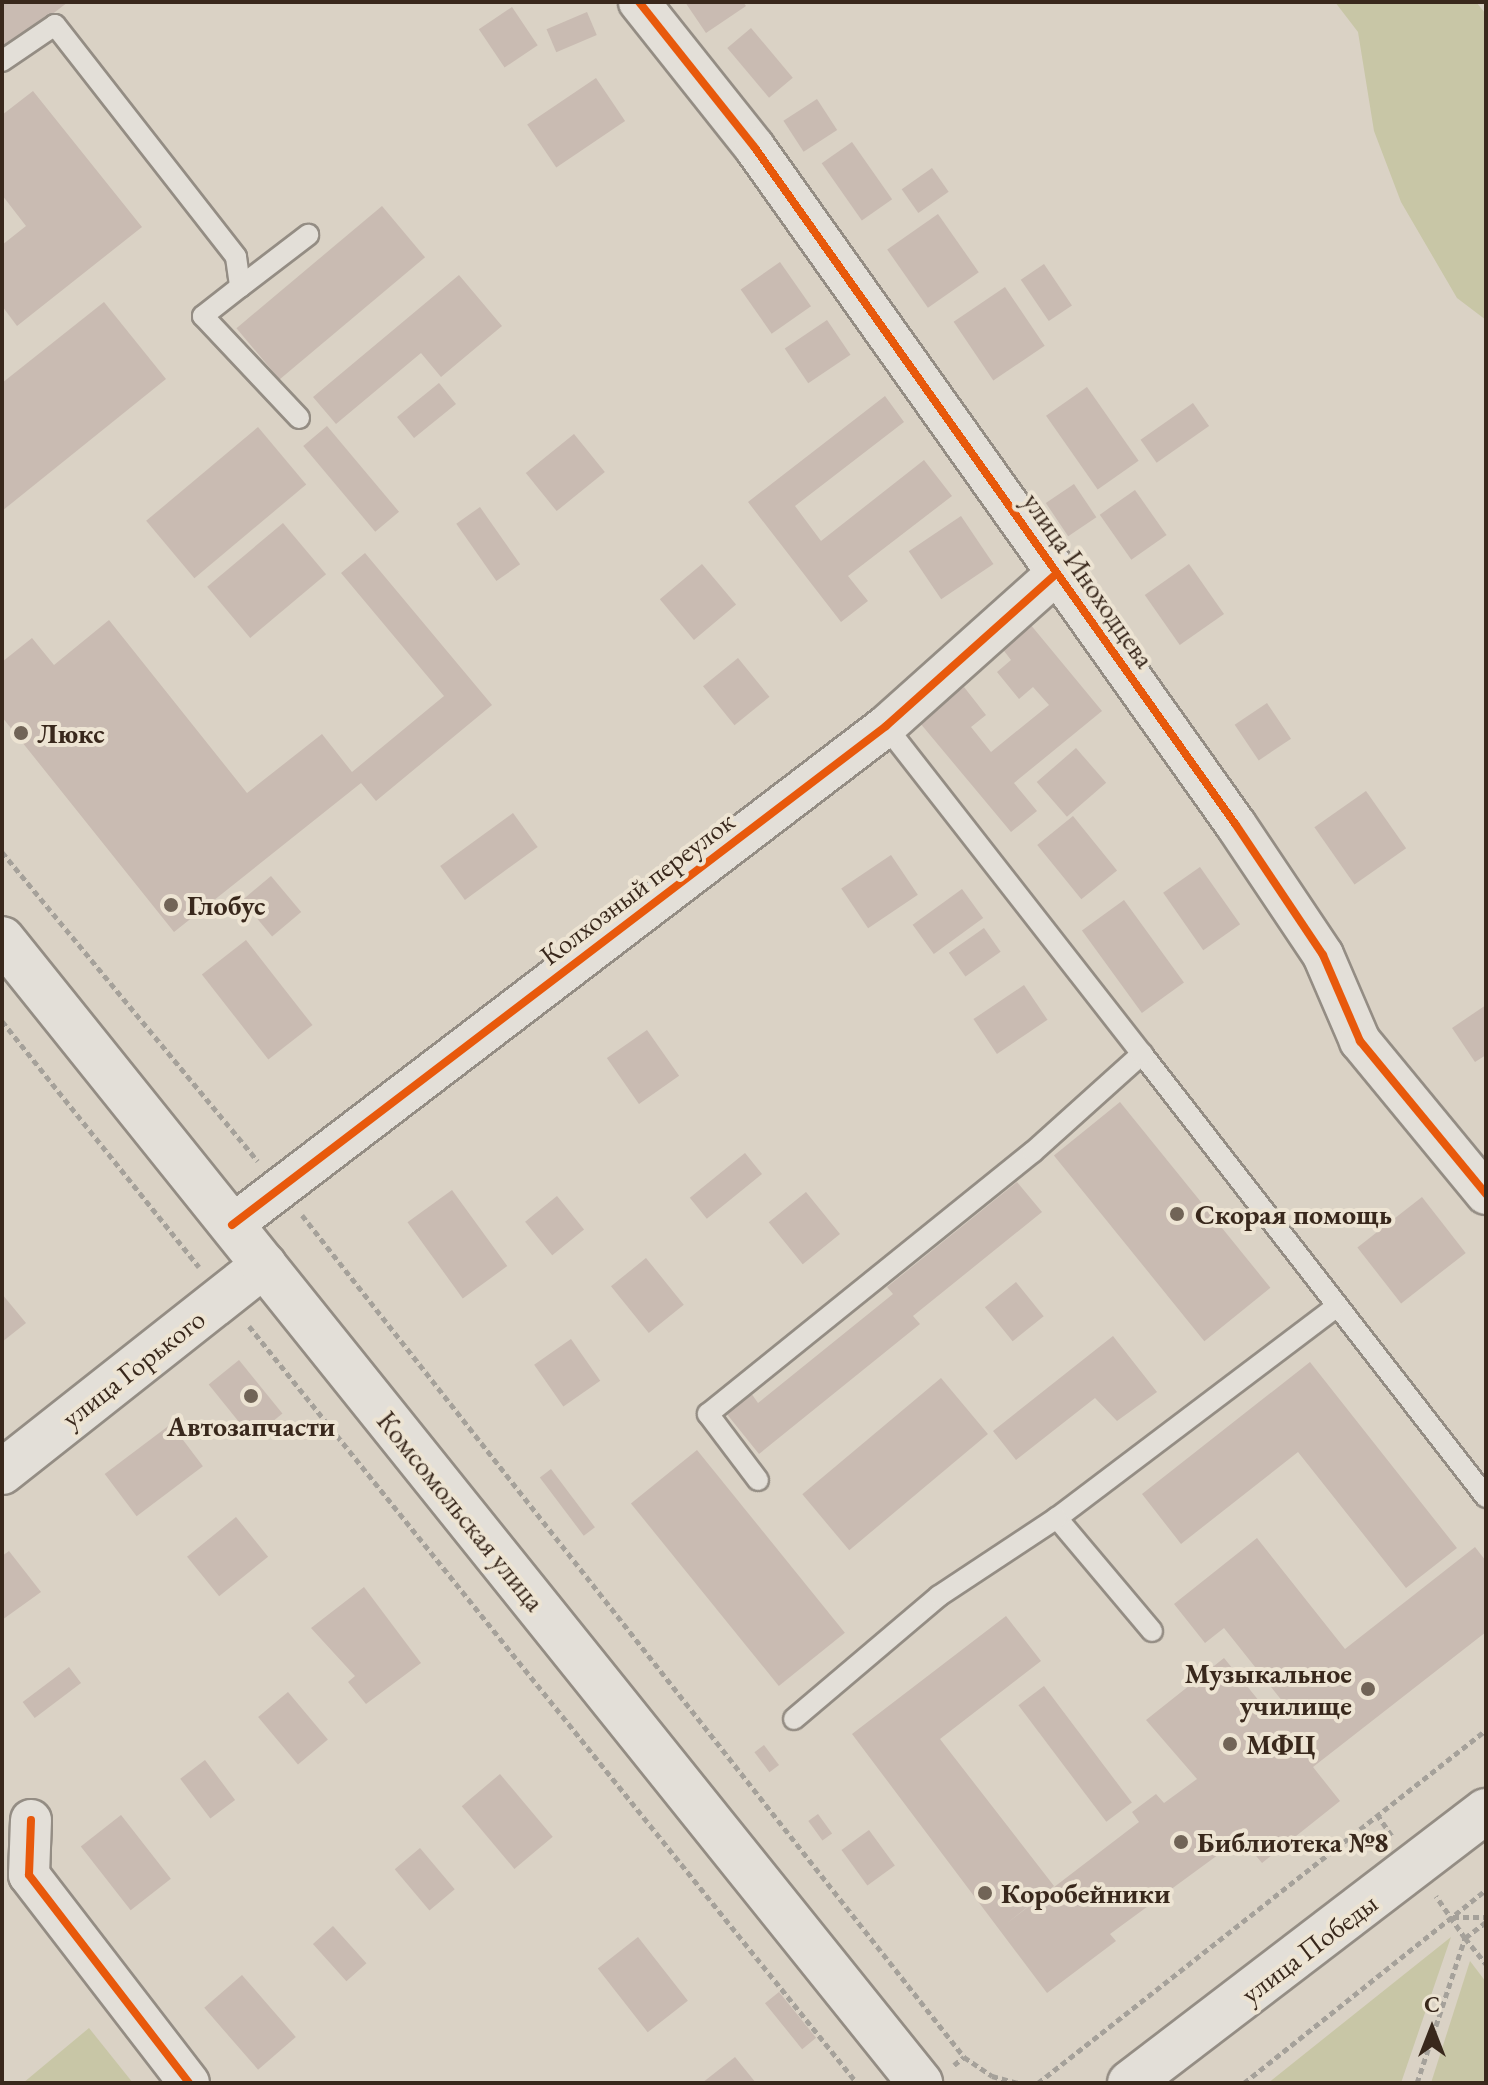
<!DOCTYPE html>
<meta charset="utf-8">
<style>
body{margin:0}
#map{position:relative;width:1488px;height:2085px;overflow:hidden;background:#dad2c5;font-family:"EB Garamond",serif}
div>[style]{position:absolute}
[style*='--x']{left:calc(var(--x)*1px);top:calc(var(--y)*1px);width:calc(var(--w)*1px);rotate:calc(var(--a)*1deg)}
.green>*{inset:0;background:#c8c6a6}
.building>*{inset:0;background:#c9bbb2;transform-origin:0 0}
.path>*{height:5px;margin-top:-2.5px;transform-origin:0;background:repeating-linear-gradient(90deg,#a5a19a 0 6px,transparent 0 10px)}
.roads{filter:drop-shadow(2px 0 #948d84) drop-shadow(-2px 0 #948d84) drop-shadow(0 2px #948d84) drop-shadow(0 -2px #948d84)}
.service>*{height:20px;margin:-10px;padding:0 10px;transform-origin:10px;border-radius:10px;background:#e3dfd8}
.minor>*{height:40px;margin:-20px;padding:0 20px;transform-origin:20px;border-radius:20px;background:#e3dfd8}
.tertiary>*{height:44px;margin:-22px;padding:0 22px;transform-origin:22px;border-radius:22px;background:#e3dfd8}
.secondary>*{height:44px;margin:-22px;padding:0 22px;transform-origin:22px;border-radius:22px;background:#e3dfd8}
.cycleway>*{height:8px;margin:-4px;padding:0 4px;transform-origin:4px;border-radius:4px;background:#e8590c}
.dots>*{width:22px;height:22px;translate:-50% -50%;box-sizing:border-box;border:4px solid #ede4d3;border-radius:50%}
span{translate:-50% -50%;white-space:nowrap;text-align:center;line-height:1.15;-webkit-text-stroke:8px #ede4d3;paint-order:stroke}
.street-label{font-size:28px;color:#39281c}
.poi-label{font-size:28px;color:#39281c;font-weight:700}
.left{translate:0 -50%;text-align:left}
.right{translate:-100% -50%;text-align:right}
.frame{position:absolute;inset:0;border:4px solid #39281c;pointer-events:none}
.north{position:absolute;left:1392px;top:1989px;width:80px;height:80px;-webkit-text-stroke:6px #ede4d3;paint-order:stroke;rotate:0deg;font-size:22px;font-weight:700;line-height:32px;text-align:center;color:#39281c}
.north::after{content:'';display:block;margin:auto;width:28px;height:36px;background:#39281c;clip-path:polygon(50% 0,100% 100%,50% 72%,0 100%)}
</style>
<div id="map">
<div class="green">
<div style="clip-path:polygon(1335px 2px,1476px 2px,1486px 14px,1486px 320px,1457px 298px,1401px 202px,1374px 131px,1358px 32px)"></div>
<div style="clip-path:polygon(1451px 1937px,1401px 2083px,1267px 2083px,1268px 2083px)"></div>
<div style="clip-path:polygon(1470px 1961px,1486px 1982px,1486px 2083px,1431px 2083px)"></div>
<div style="clip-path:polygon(89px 2028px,133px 2083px,23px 2083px)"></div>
</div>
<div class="building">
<div style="clip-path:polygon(2px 2px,68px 2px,2px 53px)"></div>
<div style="clip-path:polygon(685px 2px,743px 2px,746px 6px,706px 33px)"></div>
<div style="left:512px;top:7px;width:46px;height:40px;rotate:56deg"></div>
<div style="left:587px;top:12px;width:25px;height:44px;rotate:67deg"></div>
<div style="left:751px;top:28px;width:65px;height:31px;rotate:50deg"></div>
<div style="left:596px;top:78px;width:52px;height:83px;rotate:56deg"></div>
<div style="clip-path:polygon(33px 91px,142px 227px,17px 326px,2px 306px,2px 245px,26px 226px,2px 195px,2px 115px)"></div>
<div style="left:817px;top:99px;width:37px;height:40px;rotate:57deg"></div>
<div style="left:852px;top:142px;width:70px;height:37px;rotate:55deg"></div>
<div style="left:932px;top:168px;width:29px;height:37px;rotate:55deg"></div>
<div style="left:382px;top:206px;width:67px;height:190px;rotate:50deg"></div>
<div style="left:938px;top:214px;width:71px;height:62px;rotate:55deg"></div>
<div style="left:780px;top:262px;width:54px;height:48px;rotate:55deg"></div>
<div style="left:1044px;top:264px;width:50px;height:28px;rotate:56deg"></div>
<div style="clip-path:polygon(459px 275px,502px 326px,441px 377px,421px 353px,336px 424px,313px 397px)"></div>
<div style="left:1005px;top:287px;width:71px;height:62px;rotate:56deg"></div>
<div style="clip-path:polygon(104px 302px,166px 379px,2px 511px,2px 383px)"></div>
<div style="left:827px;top:320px;width:42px;height:51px;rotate:56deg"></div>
<div style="left:439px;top:383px;width:27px;height:54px;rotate:51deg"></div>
<div style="left:1087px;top:387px;width:90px;height:50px;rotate:55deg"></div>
<div style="clip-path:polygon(885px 396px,904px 422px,795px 506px,821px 541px,924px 460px,952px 496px,848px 576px,868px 601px,841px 622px,748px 502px)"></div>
<div style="left:1193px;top:403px;width:28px;height:64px;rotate:55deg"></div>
<div style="left:327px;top:426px;width:112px;height:31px;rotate:50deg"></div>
<div style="left:258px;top:427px;width:75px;height:146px;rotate:50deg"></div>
<div style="left:574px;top:434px;width:49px;height:62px;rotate:51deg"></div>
<div style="left:1074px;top:484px;width:40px;height:34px;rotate:56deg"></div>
<div style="left:1135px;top:490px;width:55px;height:43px;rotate:55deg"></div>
<div style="left:480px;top:507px;width:70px;height:29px;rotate:55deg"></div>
<div style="left:961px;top:516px;width:58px;height:63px;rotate:56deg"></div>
<div style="left:283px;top:523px;width:67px;height:99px;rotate:50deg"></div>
<div style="clip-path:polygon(365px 553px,492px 705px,376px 801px,361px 783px,174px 932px,2px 717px,2px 662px,32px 638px,54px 665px,109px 620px,247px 793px,322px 734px,352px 772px,444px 696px,341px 573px)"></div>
<div style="left:702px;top:564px;width:53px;height:55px;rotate:50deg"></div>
<div style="left:1189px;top:564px;width:61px;height:54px;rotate:55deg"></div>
<div style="clip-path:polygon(1030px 624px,1102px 711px,1014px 783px,1037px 811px,1011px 832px,920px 723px,964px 687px,986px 715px,971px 727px,991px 752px,1049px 705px,1033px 687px,1019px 699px,997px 672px,1011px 660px,1001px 647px)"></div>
<div style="left:738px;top:658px;width:50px;height:45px;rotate:51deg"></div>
<div style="left:1267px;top:703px;width:43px;height:39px;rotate:56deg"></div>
<div style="left:1076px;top:748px;width:46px;height:52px;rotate:49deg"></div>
<div style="left:1366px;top:791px;width:70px;height:63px;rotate:55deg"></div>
<div style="left:513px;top:813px;width:42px;height:90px;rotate:54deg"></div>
<div style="left:1073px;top:816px;width:70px;height:46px;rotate:51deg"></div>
<div style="left:891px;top:855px;width:48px;height:60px;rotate:56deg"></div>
<div style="left:1200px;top:867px;width:70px;height:45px;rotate:55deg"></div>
<div style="left:271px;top:876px;width:47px;height:38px;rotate:50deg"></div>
<div style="left:962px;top:889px;width:36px;height:61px;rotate:54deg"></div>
<div style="left:1124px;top:900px;width:102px;height:52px;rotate:54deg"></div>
<div style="left:984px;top:928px;width:29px;height:43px;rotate:55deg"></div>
<div style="left:246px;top:940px;width:108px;height:56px;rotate:52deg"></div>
<div style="left:1024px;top:985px;width:42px;height:61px;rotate:56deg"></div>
<div style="clip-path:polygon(1486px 1005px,1486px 1055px,1475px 1062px,1452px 1028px)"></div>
<div style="left:647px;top:1030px;width:56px;height:49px;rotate:55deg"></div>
<div style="left:1120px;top:1102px;width:239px;height:85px;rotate:51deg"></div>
<div style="left:745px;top:1153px;width:27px;height:71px;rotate:51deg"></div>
<div style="clip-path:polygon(1017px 1182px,1042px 1212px,913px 1316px,920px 1324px,759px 1454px,726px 1413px,751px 1393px,758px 1403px,893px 1294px,887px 1287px)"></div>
<div style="left:452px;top:1190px;width:94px;height:55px;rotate:54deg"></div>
<div style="left:806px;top:1192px;width:54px;height:48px;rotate:51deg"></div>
<div style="left:557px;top:1196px;width:43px;height:41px;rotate:51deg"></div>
<div style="left:1422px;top:1197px;width:71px;height:82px;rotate:52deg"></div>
<div style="left:646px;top:1258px;width:60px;height:45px;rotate:51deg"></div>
<div style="left:1016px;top:1282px;width:44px;height:40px;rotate:51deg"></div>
<div style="clip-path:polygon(2px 1294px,26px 1323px,2px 1342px)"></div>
<div style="clip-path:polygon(1113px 1336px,1157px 1392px,1117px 1421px,1095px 1398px,1016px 1460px,993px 1431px)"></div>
<div style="left:571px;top:1339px;width:51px;height:45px;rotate:55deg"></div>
<div style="left:239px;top:1360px;width:69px;height:39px;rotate:51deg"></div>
<div style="clip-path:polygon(1310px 1362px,1457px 1548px,1406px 1588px,1298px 1452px,1181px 1544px,1142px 1494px)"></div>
<div style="left:941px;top:1378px;width:73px;height:181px;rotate:50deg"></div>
<div style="left:171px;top:1424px;width:53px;height:83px;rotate:53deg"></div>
<div style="left:697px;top:1450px;width:235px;height:85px;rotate:51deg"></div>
<div style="left:551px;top:1469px;width:73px;height:14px;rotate:53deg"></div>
<div style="left:236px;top:1517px;width:51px;height:63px;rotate:51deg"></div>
<div style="clip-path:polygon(1257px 1538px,1345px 1649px,1475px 1547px,1486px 1561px,1486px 1632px,1313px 1767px,1340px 1801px,1262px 1863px,1241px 1838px,1110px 1934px,1116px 1941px,1047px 1993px,852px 1734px,1006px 1616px,1041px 1661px,940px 1739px,1054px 1886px,1006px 1924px,1139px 1822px,1132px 1812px,1156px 1794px,1164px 1803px,1197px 1779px,1146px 1720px,1224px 1658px,1273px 1718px,1287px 1707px,1224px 1628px,1205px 1643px,1174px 1604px)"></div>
<div style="clip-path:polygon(9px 1551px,41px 1592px,2px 1620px,2px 1556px)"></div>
<div style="clip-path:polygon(364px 1587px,421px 1663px,366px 1704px,348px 1682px,355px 1676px,311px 1628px)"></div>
<div style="left:69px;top:1667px;width:20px;height:58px;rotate:53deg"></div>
<div style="left:1044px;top:1686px;width:146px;height:32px;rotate:53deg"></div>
<div style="left:288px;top:1692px;width:62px;height:39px;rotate:50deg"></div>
<div style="left:764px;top:1745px;width:25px;height:12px;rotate:53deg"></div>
<div style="left:205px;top:1760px;width:50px;height:31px;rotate:53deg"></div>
<div style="left:500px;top:1774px;width:82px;height:50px;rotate:50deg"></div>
<div style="left:818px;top:1814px;width:24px;height:12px;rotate:54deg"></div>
<div style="left:121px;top:1815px;width:81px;height:51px;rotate:52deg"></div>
<div style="left:869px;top:1830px;width:44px;height:34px;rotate:54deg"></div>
<div style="left:420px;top:1848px;width:54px;height:33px;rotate:50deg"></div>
<div style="left:333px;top:1926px;width:50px;height:27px;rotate:48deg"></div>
<div style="left:638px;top:1937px;width:81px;height:51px;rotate:52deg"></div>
<div style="left:242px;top:1975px;width:82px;height:50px;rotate:49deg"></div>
<div style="left:779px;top:1992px;width:59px;height:18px;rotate:51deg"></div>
<div style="clip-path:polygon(735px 2057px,756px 2083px,702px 2083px)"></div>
</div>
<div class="path">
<div style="--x:2;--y:852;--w:401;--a:50.4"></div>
<div style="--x:2;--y:1021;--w:315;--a:51.3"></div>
<div style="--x:302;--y:1215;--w:1071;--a:51.82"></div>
<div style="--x:249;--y:1326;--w:971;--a:51.23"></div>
<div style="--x:1377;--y:1814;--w:27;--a:56"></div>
<div style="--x:1453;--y:1917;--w:33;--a:0"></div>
<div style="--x:1486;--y:1922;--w:26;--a:143"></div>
<div style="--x:1465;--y:1938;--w:33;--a:51"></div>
<div style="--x:954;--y:2065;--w:13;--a:-39"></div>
<div style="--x:964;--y:2057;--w:34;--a:34"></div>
<div style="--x:992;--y:2076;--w:28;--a:15"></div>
<div style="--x:1038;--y:2083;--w:570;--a:-38.24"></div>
<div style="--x:1244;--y:2083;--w:310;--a:-38.6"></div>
<div style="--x:1417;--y:2083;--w:153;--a:-71.7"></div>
<div style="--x:1465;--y:1938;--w:51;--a:-124.6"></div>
</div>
<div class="roads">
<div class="service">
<div style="--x:2;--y:61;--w:64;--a:-34.2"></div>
<div style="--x:55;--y:25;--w:294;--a:52"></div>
<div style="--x:236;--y:257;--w:30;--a:82"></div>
<div style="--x:240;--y:287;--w:47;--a:141.9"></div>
<div style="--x:203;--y:316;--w:140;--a:46.7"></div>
<div style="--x:240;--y:287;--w:86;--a:-37.4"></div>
<div style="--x:1142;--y:1054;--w:561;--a:52.17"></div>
<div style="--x:758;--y:1480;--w:83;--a:-127.1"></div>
<div style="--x:708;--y:1414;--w:417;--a:-38.9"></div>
<div style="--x:1033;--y:1152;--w:147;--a:-42"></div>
<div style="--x:1142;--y:1054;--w:416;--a:-128"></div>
<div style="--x:1152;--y:1631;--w:148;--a:-130.1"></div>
<div style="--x:1057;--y:1518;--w:348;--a:-37.1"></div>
<div style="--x:794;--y:1719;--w:190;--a:-40.3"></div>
<div style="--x:939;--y:1596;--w:141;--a:-33.5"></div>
</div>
<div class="minor">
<div style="--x:639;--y:2;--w:186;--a:51.5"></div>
<div style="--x:755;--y:148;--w:830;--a:54.61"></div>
<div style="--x:1236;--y:825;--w:156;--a:56.2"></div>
<div style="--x:1323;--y:955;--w:94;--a:66.7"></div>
<div style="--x:1360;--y:1041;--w:198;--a:50.5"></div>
<div style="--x:232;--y:1225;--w:823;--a:-37.34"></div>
<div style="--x:886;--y:726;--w:229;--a:-41.8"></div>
<div style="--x:31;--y:1820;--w:55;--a:92.1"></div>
<div style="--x:29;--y:1875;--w:262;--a:52.4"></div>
</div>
<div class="tertiary">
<div style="--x:2;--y:1472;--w:334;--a:-38.3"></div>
</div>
<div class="secondary">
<div style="--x:2;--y:939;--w:1467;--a:51.25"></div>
<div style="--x:1130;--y:2083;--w:448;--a:-37.4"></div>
</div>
</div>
<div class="cycleway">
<div style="--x:639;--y:2;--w:186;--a:51.5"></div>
<div style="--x:755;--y:148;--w:830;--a:54.61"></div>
<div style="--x:1236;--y:825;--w:156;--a:56.2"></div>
<div style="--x:1323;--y:955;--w:94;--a:66.7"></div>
<div style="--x:1360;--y:1041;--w:198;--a:50.5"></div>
<div style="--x:232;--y:1225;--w:823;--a:-37.34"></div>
<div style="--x:886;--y:726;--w:229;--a:-41.8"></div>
<div style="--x:31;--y:1820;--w:55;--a:92.1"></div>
<div style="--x:29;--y:1875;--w:262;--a:52.4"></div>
</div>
<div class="dots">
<div style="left:21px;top:733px;background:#716457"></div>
<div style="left:171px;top:905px;background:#716457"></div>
<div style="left:1177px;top:1214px;background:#716457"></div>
<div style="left:251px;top:1396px;background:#716457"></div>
<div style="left:1368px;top:1689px;background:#716457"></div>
<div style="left:1230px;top:1744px;background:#716457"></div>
<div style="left:1181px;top:1842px;background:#716457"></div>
<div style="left:985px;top:1893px;background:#716457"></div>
</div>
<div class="street-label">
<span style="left:1089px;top:580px;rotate:55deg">улица Иноходцева</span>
<span style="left:637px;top:888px;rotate:-37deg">Колхозный переулок</span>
<span style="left:133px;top:1368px;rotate:-38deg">улица Горького</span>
<span style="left:461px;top:1511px;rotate:51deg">Комсомольская улица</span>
<span style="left:1309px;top:1948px;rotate:-37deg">улица Победы</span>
</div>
<div class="poi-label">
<span class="left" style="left:37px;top:733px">Люкс</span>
<span class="left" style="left:187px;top:905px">Глобус</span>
<span class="left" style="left:1195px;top:1214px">Скорая помощь</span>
<span style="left:251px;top:1426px">Автозапчасти</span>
<span class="right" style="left:1352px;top:1689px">Музыкальное<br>училище</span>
<span class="left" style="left:1246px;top:1744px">МФЦ</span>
<span class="left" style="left:1197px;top:1842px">Библиотека №8</span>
<span class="left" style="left:1001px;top:1893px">Коробейники</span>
</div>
<div class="frame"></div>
<div class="north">С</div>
</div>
